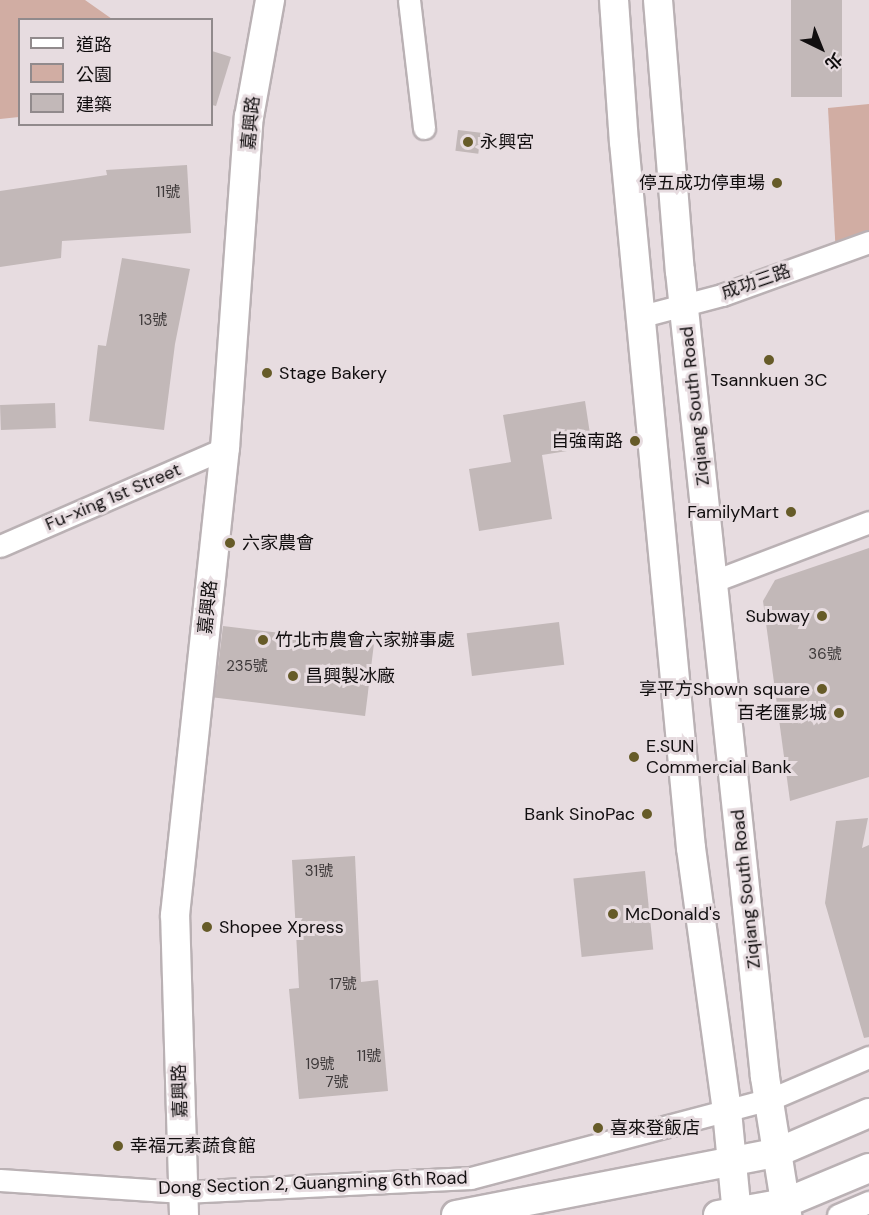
<!DOCTYPE html>
<meta charset="utf-8">
<style>
body{margin:0}
#map{position:relative;width:869px;height:1215px;overflow:hidden;background:#e7dce0;font-family:"DM Sans","Noto Sans TC",sans-serif}
div>[style]{position:absolute}
[style*='--x']{left:calc(var(--x)*1px);top:calc(var(--y)*1px);width:calc(var(--w)*1px);rotate:calc(var(--a)*1deg)}
.green>*{inset:0;background:#d1ada3}
.building>*{inset:0;background:#c2b8b8;transform-origin:0 0}
.roads{filter:drop-shadow(2px 0 #bab1b4) drop-shadow(-2px 0 #bab1b4) drop-shadow(0 2px #bab1b4) drop-shadow(0 -2px #bab1b4)}
.street>*{height:21px;margin:-10.5px;padding:0 10.5px;transform-origin:10.5px;border-radius:10.5px;background:#fff}
.secondary>*{height:28px;margin:-14px;padding:0 14px;transform-origin:14px;border-radius:14px;background:#fff}
.dots>*{width:16px;height:16px;translate:-50% -50%;box-sizing:border-box;border:3px solid #e7dce0;border-radius:50%}
span{translate:-50% -50%;white-space:nowrap;text-align:center;line-height:1.15;-webkit-text-stroke:6px #e7dce0;paint-order:stroke}
.number-label{font-size:15px;color:#3d3839}
.number-label span{-webkit-text-stroke-width:0}
.street-label{font-size:18px;color:#110e0f}
.poi-label{font-size:18px;color:#110e0f}
.left{translate:0 -50%;text-align:left}
.right{translate:-100% -50%;text-align:right}
.legend{position:absolute;left:18px;top:18px;width:195px;height:108px;box-sizing:border-box;background:#e7dce0;border:2px solid #918a8c;margin:0;padding:8px 10px;list-style:none;font-size:18px;color:#110e0f}
.legend li{display:flex;align-items:center;gap:12px;height:30px}
.legend b{width:30px;border:2px solid #918a8c}
.north{position:absolute;left:791px;top:18px;width:60px;height:60px;-webkit-text-stroke:4px #e7dce0;paint-order:stroke;rotate:137deg;font-size:16px;font-weight:700;line-height:24px;text-align:center;color:#110e0f}
.north::after{content:'';display:block;margin:auto;width:21px;height:27px;background:#110e0f;clip-path:polygon(50% 0,100% 100%,50% 72%,0 100%)}
</style>
<div id="map">
<div class="green">
<div style="clip-path:polygon(0 0,85px 0,112px 19px,20px 20px,19px 117px,0 119px)"></div>
<div style="clip-path:polygon(869px 104px,869px 244px,836px 256px,828px 108px)"></div>
</div>
<div class="building">
<div style="left:791px;top:0;width:51px;height:97px"></div>
<div style="clip-path:polygon(212px 51px,231px 57px,216px 106px,212px 105px)"></div>
<div style="left:458px;top:130px;width:23px;height:21px;rotate:7deg"></div>
<div style="clip-path:polygon(187px 165px,191px 233px,62px 241px,61px 258px,0 267px,0 191px,107px 175px,106px 170px)"></div>
<div style="clip-path:polygon(122px 258px,190px 269px,175px 344px,164px 430px,89px 421px,98px 345px,106px 346px)"></div>
<div style="clip-path:polygon(585px 401px,592px 447px,542px 455px,552px 519px,479px 531px,469px 469px,511px 462px,503px 415px)"></div>
<div style="left:55px;top:403px;width:25px;height:55px;rotate:88deg"></div>
<div style="clip-path:polygon(869px 548px,869px 777px,790px 801px,763px 601px,775px 580px)"></div>
<div style="left:559px;top:622px;width:43px;height:93px;rotate:83deg"></div>
<div style="left:223px;top:626px;width:152px;height:72px;rotate:7deg"></div>
<div style="clip-path:polygon(868px 818px,862px 848px,869px 845px,869px 1037px,864px 1038px,825px 903px,836px 821px)"></div>
<div style="clip-path:polygon(355px 856px,361px 982px,378px 980px,388px 1091px,299px 1099px,289px 989px,299px 988px,292px 860px)"></div>
<div style="left:645px;top:871px;width:79px;height:72px;rotate:84deg"></div>
</div>
<div class="roads">
<div class="street">
<div style="--x:409;--y:0;--w:129;--a:83.3"></div>
<div style="--x:642;--y:316;--w:83;--a:-14.7"></div>
<div style="--x:722;--y:295;--w:156;--a:-19.8"></div>
<div style="--x:0;--y:546;--w:245;--a:-23.5"></div>
<div style="--x:714;--y:581;--w:166;--a:-20.8"></div>
<div style="--x:0;--y:1180;--w:183;--a:3.8"></div>
<div style="--x:183;--y:1192;--w:288;--a:-2.8"></div>
<div style="--x:471;--y:1178;--w:310;--a:-14.8"></div>
<div style="--x:771;--y:1099;--w:107;--a:-23.2"></div>
<div style="--x:838;--y:1215;--w:34;--a:-23"></div>
</div>
<div class="secondary">
<div style="--x:614;--y:0;--w:142;--a:86"></div>
<div style="--x:624;--y:142;--w:709;--a:84.58"></div>
<div style="--x:691;--y:848;--w:265;--a:82.2"></div>
<div style="--x:727;--y:1111;--w:104;--a:84.5"></div>
<div style="--x:658;--y:0;--w:272;--a:85.4"></div>
<div style="--x:680;--y:271;--w:810;--a:83.98"></div>
<div style="--x:765;--y:1077;--w:140;--a:80.9"></div>
<div style="--x:184;--y:1215;--w:300;--a:-91.7"></div>
<div style="--x:175;--y:915;--w:470;--a:-83.9"></div>
<div style="--x:225;--y:448;--w:332;--a:-85.9"></div>
<div style="--x:249;--y:117;--w:119;--a:-79.8"></div>
<div style="--x:456;--y:1215;--w:326;--a:-11"></div>
<div style="--x:776;--y:1153;--w:101;--a:-23.3"></div>
<div style="--x:718;--y:1215;--w:68;--a:-10.2"></div>
<div style="--x:785;--y:1203;--w:91;--a:-22.6"></div>
</div>
</div>
<div class="dots">
<div style="left:468px;top:142px;background:#665b28"></div>
<div style="left:777px;top:183px;background:#665b28"></div>
<div style="left:769px;top:360px;background:#665b28"></div>
<div style="left:267px;top:373px;background:#665b28"></div>
<div style="left:635px;top:441px;background:#665b28"></div>
<div style="left:791px;top:512px;background:#665b28"></div>
<div style="left:230px;top:543px;background:#665b28"></div>
<div style="left:822px;top:616px;background:#665b28"></div>
<div style="left:263px;top:640px;background:#665b28"></div>
<div style="left:293px;top:676px;background:#665b28"></div>
<div style="left:822px;top:689px;background:#665b28"></div>
<div style="left:839px;top:713px;background:#665b28"></div>
<div style="left:634px;top:757px;background:#665b28"></div>
<div style="left:647px;top:814px;background:#665b28"></div>
<div style="left:613px;top:914px;background:#665b28"></div>
<div style="left:207px;top:927px;background:#665b28"></div>
<div style="left:598px;top:1128px;background:#665b28"></div>
<div style="left:118px;top:1146px;background:#665b28"></div>
</div>
<div class="number-label">
<span style="left:168px;top:193px">11號</span>
<span style="left:153px;top:321px">13號</span>
<span style="left:825px;top:655px">36號</span>
<span style="left:247px;top:667px">235號</span>
<span style="left:319px;top:872px">31號</span>
<span style="left:343px;top:985px">17號</span>
<span style="left:369px;top:1057px">11號</span>
<span style="left:320px;top:1065px">19號</span>
<span style="left:337px;top:1083px">7號</span>
</div>
<div class="street-label">
<span style="left:251px;top:123px;rotate:-85deg">嘉興路</span>
<span style="left:756px;top:282px;rotate:-19deg">成功三路</span>
<span style="left:695px;top:406px;rotate:-96deg">Ziqiang South Road</span>
<span style="left:113px;top:497px;rotate:-23deg">Fu-xing 1st Street</span>
<span style="left:208px;top:607px;rotate:-84deg">嘉興路</span>
<span style="left:746px;top:889px;rotate:-96deg">Ziqiang South Road</span>
<span style="left:180px;top:1091px;rotate:-92deg">嘉興路</span>
<span style="left:313px;top:1183px;rotate:-2deg">Dong Section 2, Guangming 6th Road</span>
</div>
<div class="poi-label">
<span class="left" style="left:480px;top:142px">永興宮</span>
<span class="right" style="left:765px;top:183px">停五成功停車場</span>
<span class="left" style="left:279px;top:373px">Stage Bakery</span>
<span style="left:769px;top:380px">Tsannkuen 3C</span>
<span class="right" style="left:623px;top:441px">自強南路</span>
<span class="right" style="left:779px;top:512px">FamilyMart</span>
<span class="left" style="left:242px;top:543px">六家農會</span>
<span class="right" style="left:810px;top:616px">Subway</span>
<span class="left" style="left:275px;top:640px">竹北市農會六家辦事處</span>
<span class="left" style="left:305px;top:676px">昌興製冰廠</span>
<span class="right" style="left:810px;top:689px">享平方Shown square</span>
<span class="right" style="left:827px;top:713px">百老匯影城</span>
<span class="left" style="left:646px;top:757px">E.SUN<br>Commercial Bank</span>
<span class="right" style="left:635px;top:814px">Bank SinoPac</span>
<span class="left" style="left:625px;top:914px">McDonald's</span>
<span class="left" style="left:219px;top:927px">Shopee Xpress</span>
<span class="left" style="left:610px;top:1128px">喜來登飯店</span>
<span class="left" style="left:130px;top:1146px">幸福元素蔬食館</span>
</div>
<ul class="legend">
<li><b style="height:8px;background:#fff"></b>道路</li>
<li><b style="height:16px;background:#d1ada3"></b>公園</li>
<li><b style="height:16px;background:#c2b8b8"></b>建築</li>
</ul>
<div class="north">北</div>
</div>
